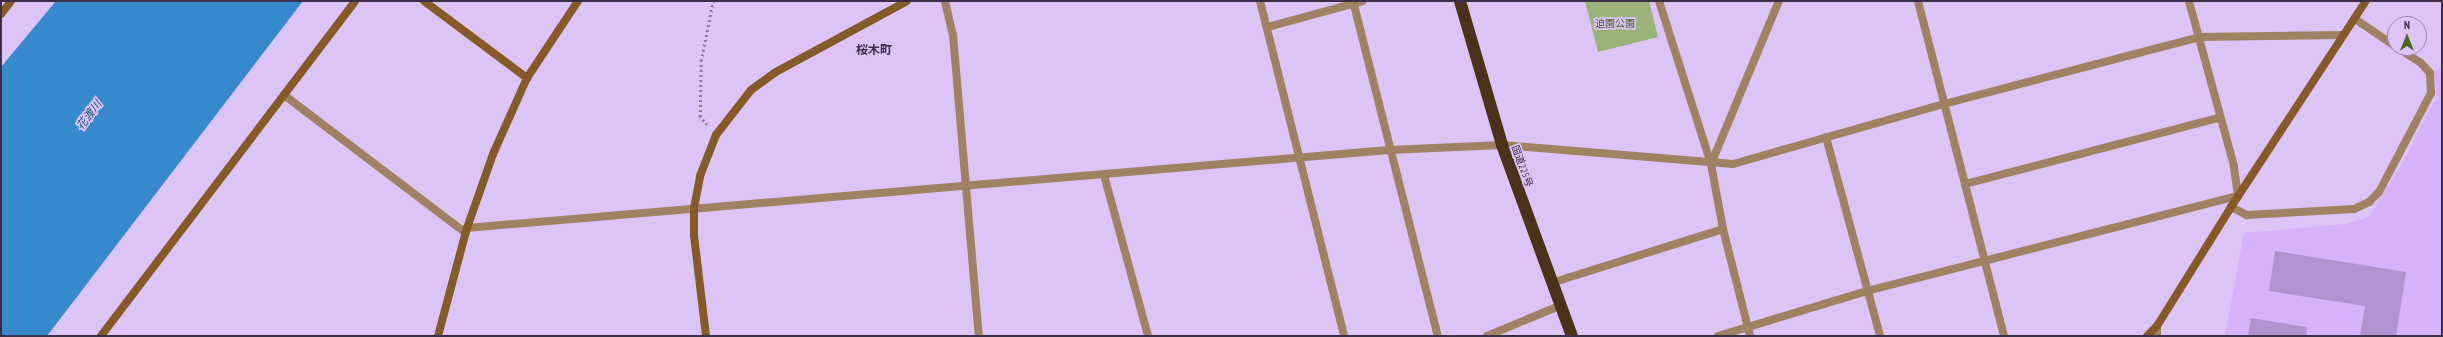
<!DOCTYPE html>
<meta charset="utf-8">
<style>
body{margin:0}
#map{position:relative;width:2443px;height:337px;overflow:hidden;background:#ddc4f7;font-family:"PT Sans Narrow","Noto Sans JP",sans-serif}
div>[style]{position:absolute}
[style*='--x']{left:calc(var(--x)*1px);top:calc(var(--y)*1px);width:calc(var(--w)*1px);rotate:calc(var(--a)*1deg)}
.built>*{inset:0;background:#d5b2f9}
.green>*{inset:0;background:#9ab379}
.water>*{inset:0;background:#3789cd}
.building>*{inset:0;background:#b293d1}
.path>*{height:2.5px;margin-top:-1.25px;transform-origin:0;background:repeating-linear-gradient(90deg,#8d7aa1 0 2px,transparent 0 5px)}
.street>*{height:8px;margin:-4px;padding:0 4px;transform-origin:4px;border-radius:4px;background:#a08161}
.secondary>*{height:8px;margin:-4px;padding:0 4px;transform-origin:4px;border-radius:4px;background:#865a26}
.highway>*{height:12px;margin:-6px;padding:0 6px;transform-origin:6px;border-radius:6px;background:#493218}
span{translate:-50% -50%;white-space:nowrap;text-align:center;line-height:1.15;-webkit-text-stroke:3.5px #ddc4f7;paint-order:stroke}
.park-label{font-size:10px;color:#3e5511}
.street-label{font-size:10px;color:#3b2e48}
.water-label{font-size:11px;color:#104c79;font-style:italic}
.quarter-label{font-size:12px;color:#3b2e48;font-weight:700}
.frame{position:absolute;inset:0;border:2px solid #3b2e48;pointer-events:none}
.north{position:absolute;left:2387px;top:16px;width:40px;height:40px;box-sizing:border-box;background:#ddc4f7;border:1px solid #9c88b1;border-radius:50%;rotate:0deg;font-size:11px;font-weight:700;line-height:16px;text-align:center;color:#3b2e48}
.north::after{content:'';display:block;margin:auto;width:14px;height:18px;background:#4b6618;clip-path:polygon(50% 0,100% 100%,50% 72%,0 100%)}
</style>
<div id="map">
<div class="built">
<div style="clip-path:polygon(2442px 67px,2442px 336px,2225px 336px,2244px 233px,2345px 224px,2369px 217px,2403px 162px,2437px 96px,2434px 70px)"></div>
</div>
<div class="green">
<div style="clip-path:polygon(1585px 1px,1649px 1px,1658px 37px,1598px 52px)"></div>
</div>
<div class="water">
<div style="clip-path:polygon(56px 1px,303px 1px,47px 336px,1px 336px,1px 67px)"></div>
</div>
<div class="building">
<div style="clip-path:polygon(2275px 251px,2406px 272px,2396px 336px,2360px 336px,2365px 306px,2269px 291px)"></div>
<div style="clip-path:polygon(2251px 318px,2307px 327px,2306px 336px,2248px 336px)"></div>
</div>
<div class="path">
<div style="--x:707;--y:125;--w:11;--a:-131"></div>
<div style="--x:700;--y:117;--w:56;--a:-89"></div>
<div style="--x:701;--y:61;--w:61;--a:-78.7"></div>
</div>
<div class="street">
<div style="--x:945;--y:1;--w:35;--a:77"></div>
<div style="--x:953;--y:35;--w:302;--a:85.1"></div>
<div style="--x:1260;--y:1;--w:345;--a:75.9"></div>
<div style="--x:1353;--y:1;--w:346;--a:75.8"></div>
<div style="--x:1659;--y:1;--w:171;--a:72.3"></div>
<div style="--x:1711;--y:164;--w:66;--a:79.5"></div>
<div style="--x:1723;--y:229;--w:110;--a:75.8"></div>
<div style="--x:1918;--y:1;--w:346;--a:75.6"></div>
<div style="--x:2355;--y:19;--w:48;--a:34"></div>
<div style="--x:1268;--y:27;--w:98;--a:-15.3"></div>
<div style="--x:284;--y:95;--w:228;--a:37.2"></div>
<div style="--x:1826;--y:137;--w:206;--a:74.8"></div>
<div style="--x:1711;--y:164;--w:177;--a:-67.4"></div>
<div style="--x:1104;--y:175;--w:167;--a:74.7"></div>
<div style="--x:1965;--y:184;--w:262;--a:-14.6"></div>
<div style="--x:2231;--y:207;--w:18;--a:27"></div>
<div style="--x:2247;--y:215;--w:107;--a:-3.2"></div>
<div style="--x:2354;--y:209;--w:17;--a:-25"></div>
<div style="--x:2369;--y:202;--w:14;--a:-45"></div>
<div style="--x:2379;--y:192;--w:112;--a:-62.3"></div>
<div style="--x:2431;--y:93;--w:20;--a:-93"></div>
<div style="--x:2430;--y:73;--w:13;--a:-132"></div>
<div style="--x:2421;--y:63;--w:27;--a:-147"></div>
<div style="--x:467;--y:228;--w:925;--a:-4.84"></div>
<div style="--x:1389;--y:150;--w:113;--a:-2.5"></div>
<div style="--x:1502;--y:145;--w:232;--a:4.7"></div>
<div style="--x:1733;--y:164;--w:219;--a:-15.9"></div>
<div style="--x:1944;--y:104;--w:264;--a:-14.7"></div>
<div style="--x:2199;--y:37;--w:144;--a:-0.8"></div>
<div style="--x:1551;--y:283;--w:180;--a:-17.4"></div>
<div style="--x:1487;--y:336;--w:78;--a:-22.6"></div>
<div style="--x:1718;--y:336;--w:156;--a:-16.8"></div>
<div style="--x:1867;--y:291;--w:383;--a:-14.4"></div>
<div style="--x:2238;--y:196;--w:30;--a:-98"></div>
<div style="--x:2234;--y:166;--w:171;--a:-105.3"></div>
<div style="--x:2157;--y:336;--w:10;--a:-90"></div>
</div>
<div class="secondary">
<div style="--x:424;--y:1;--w:129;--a:36.8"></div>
<div style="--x:1;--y:14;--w:16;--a:-52"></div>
<div style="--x:101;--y:336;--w:420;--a:-52.8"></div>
<div style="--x:438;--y:336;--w:112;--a:-75"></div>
<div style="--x:467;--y:228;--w:78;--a:-70.6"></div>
<div style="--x:493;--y:154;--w:83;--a:-65.9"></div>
<div style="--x:527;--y:78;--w:92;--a:-56.5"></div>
<div style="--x:706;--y:336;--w:102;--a:-96.8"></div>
<div style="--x:694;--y:235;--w:27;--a:-90"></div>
<div style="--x:694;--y:208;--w:33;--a:-79"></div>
<div style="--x:700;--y:176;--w:44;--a:-68.7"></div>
<div style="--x:716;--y:135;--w:57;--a:-52.1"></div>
<div style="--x:751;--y:90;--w:29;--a:-36"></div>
<div style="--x:774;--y:73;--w:151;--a:-28.4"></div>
<div style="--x:2147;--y:336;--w:14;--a:-45"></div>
<div style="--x:2157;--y:326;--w:140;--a:-58.1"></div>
<div style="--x:2231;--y:207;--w:246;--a:-56.8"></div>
</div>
<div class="highway">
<div style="--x:1460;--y:1;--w:150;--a:73.7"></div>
<div style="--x:1502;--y:145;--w:203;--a:69.9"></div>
</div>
<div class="park-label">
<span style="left:1615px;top:24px">迫園公園</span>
</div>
<div class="street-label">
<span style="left:1522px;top:166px;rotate:70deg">国道225号</span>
</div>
<div class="water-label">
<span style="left:89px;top:115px;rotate:-53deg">花渡川</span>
</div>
<div class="quarter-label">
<span style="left:874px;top:50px">桜木町</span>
</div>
<div class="frame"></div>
<div class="north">N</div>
</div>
